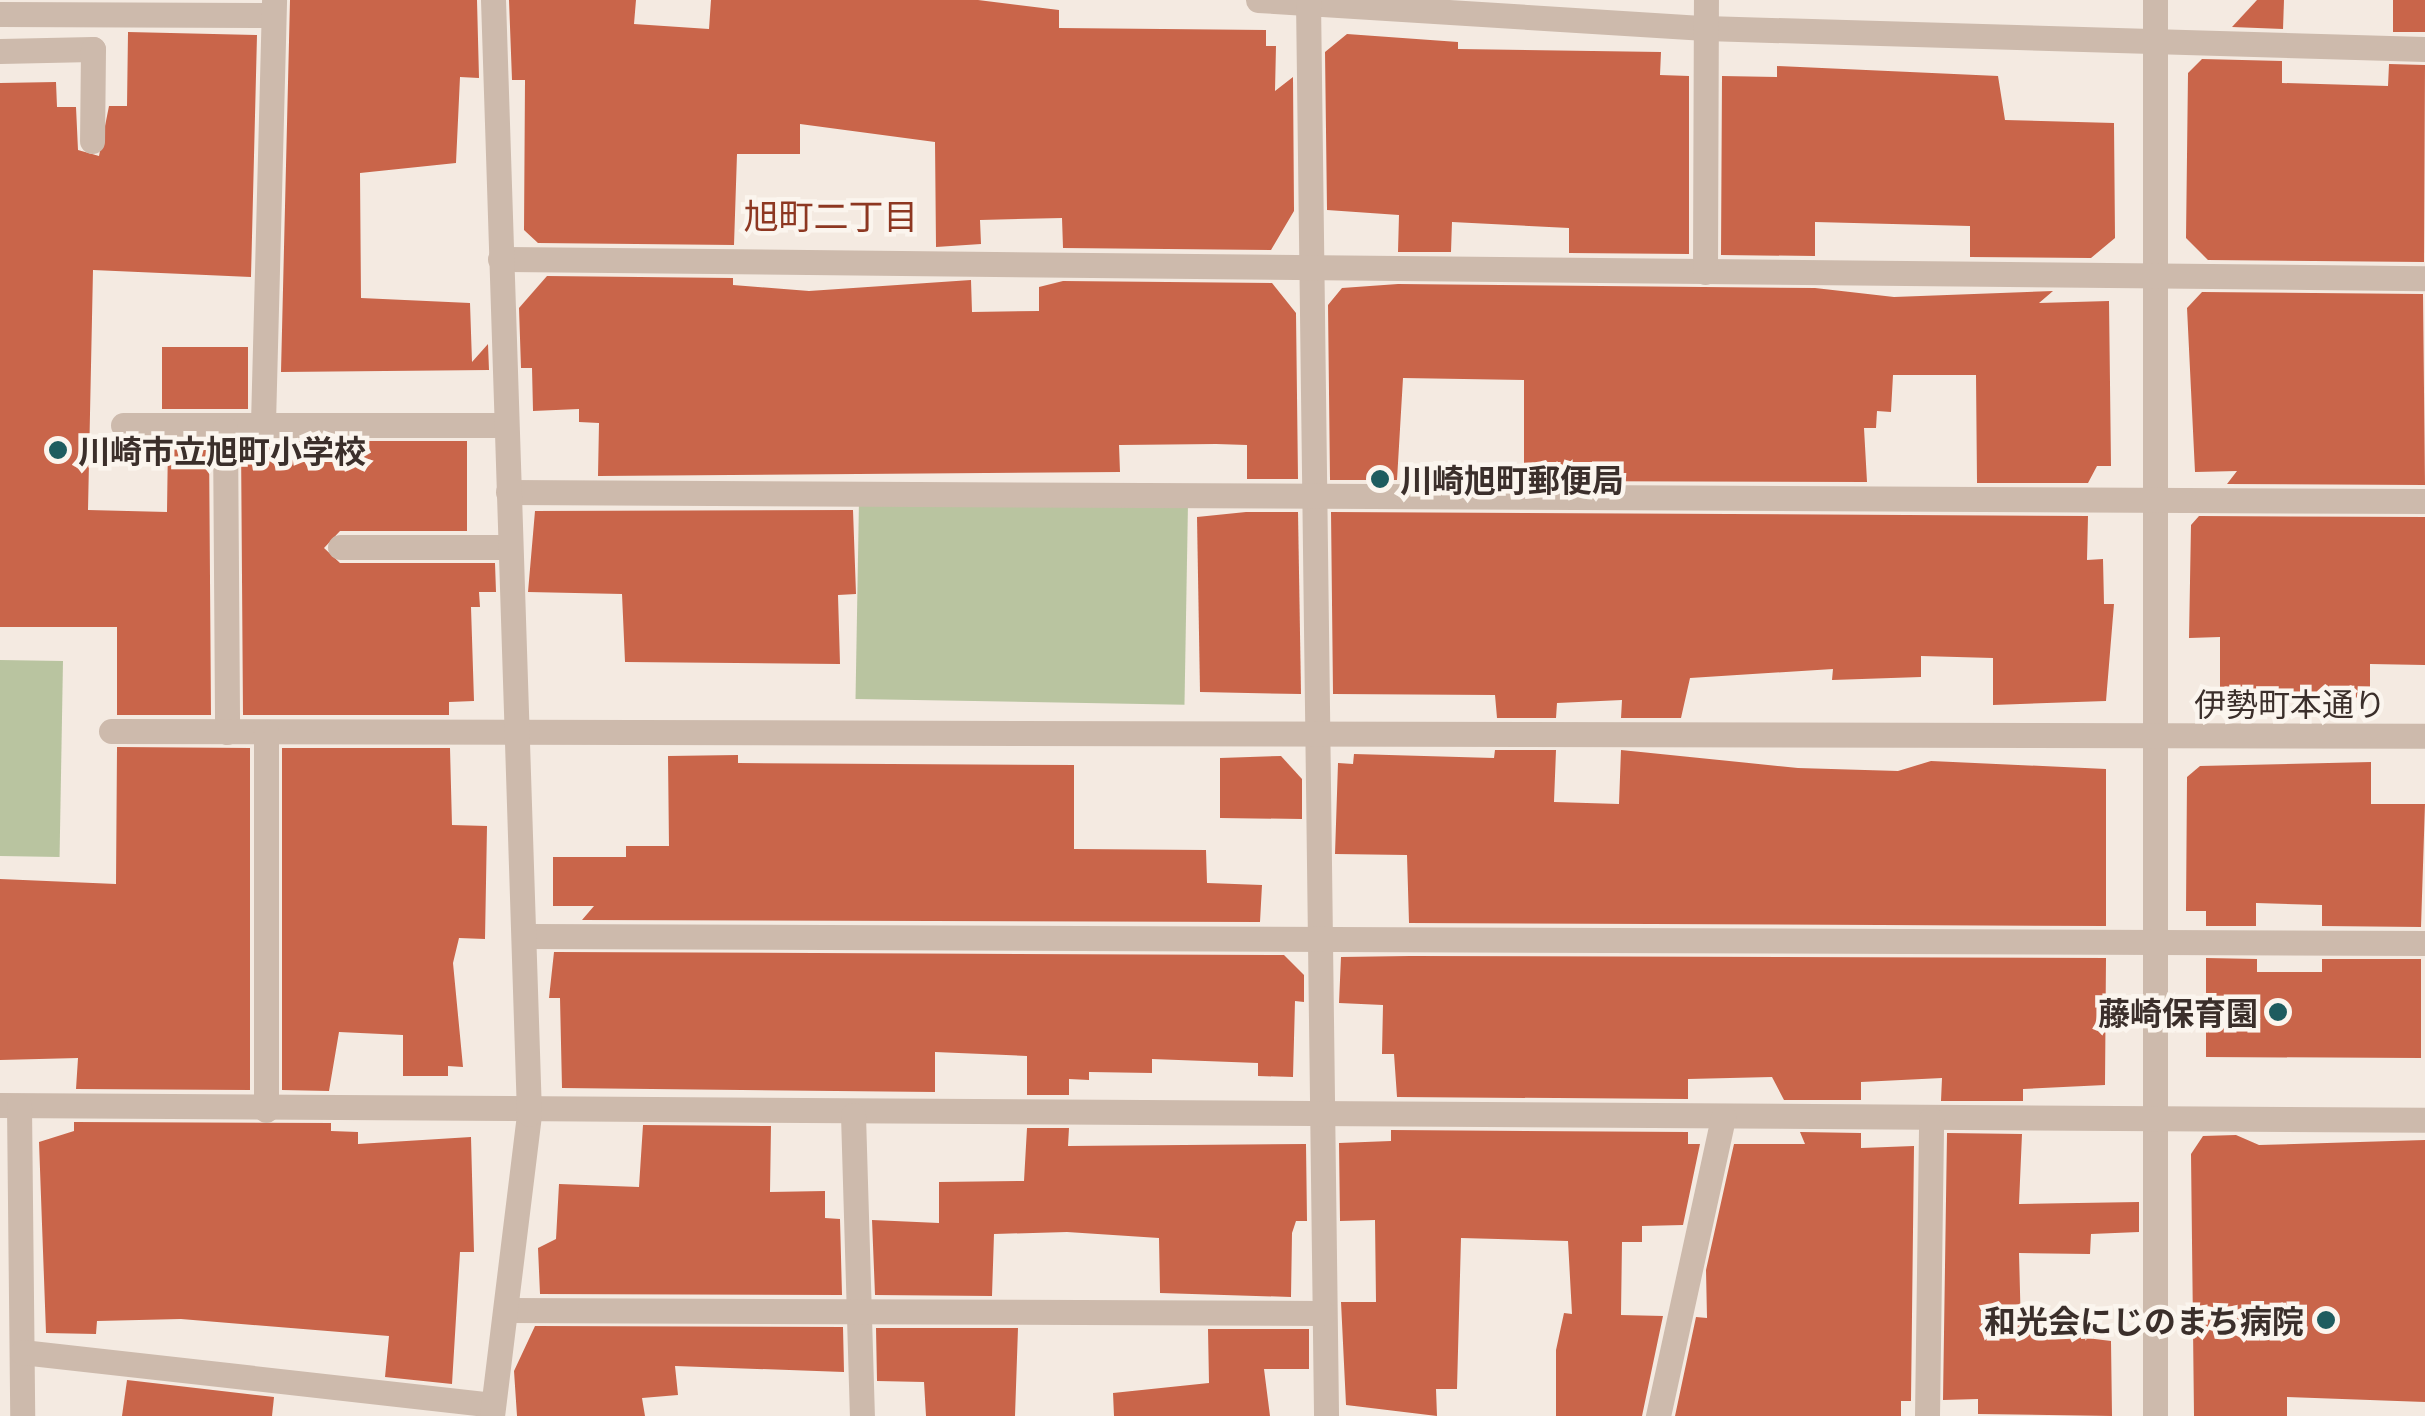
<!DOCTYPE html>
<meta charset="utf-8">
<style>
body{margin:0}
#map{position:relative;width:2425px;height:1416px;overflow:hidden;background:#f4eae1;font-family:"Exo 2","Noto Sans JP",sans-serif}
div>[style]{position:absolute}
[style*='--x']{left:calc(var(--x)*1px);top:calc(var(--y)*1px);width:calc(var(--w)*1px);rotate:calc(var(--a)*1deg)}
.green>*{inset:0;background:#b9c4a0;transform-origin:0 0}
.building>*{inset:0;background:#c9654a;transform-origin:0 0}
.minor>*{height:25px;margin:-12.5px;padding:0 12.5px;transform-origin:12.5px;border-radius:12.5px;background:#cdbaac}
.dots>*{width:28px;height:28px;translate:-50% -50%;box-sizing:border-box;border:5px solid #fbf5ee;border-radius:50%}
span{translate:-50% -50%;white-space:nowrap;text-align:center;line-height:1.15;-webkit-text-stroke:9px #fbf5ee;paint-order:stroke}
.poi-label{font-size:32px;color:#3b2f2b;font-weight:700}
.left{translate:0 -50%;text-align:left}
.right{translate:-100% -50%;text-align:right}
.street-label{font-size:32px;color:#3b2f2b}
.neighbourhood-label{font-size:35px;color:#8d3721}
</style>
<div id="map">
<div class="green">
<div style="left:859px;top:500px;width:329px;height:199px;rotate:1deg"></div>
<div style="left:0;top:660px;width:63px;height:196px;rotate:1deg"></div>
</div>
<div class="building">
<div style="clip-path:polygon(290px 0,477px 0,479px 78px,460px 77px,456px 163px,360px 173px,361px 298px,470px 303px,472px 362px,488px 344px,489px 370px,281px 372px)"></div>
<div style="clip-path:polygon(509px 0,636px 0,634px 24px,709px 29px,711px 0,978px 0,1059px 10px,1059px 28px,1266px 30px,1266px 46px,1276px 46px,1275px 91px,1293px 77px,1294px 211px,1271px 250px,1063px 248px,1062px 218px,980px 220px,981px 244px,936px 247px,935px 142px,800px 124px,800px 154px,737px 154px,734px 245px,538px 243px,524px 230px,525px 80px,512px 80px)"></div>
<div style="clip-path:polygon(2257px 0,2284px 0,2283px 29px,2232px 27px)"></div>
<div style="left:2393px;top:0;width:32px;height:32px"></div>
<div style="clip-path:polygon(128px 32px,257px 35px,251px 277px,93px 270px,88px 510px,167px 512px,168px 441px,209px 441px,211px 715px,117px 715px,117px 627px,0 627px,0 83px,56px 82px,57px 107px,76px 107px,78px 150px,99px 156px,109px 106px,127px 106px)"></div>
<div style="clip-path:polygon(1347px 34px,1458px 42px,1458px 49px,1661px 52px,1660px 75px,1689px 76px,1689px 254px,1569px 253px,1569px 228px,1452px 222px,1451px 252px,1398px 252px,1399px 215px,1327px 210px,1325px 52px)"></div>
<div style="clip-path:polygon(2202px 59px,2282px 61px,2282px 83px,2388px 86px,2389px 64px,2425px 65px,2424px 262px,2208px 260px,2186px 238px,2188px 73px)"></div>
<div style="clip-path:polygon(1777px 66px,1998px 76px,2005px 120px,2114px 123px,2115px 238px,2091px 258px,1970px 257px,1970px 226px,1815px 222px,1815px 256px,1721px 255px,1722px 76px,1777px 77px)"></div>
<div style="clip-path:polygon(547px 276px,733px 278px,733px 285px,809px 291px,971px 280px,972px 312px,1039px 311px,1039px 287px,1063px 281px,1272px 283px,1296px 313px,1298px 479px,1247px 479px,1247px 445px,1216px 444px,1119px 445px,1120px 472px,598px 476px,599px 423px,579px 422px,579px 409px,533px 411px,532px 368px,521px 368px,519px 308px)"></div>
<div style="clip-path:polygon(1398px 284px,1815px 288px,1894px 297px,2053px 291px,2039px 303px,2109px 301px,2111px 466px,2097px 466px,2088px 483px,1977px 483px,1976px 375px,1893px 375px,1891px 412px,1877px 411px,1876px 428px,1864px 428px,1867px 482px,1524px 481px,1524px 380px,1403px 378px,1397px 480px,1330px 480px,1328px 305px,1342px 288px)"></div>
<div style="clip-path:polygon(2202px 292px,2423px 294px,2425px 485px,2227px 484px,2237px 471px,2195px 472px,2187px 308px)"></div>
<div style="left:162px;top:347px;width:86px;height:62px"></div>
<div style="clip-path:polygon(241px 441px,467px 441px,467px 531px,340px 531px,324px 548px,340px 563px,495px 563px,496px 592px,479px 592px,480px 607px,471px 607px,474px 701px,449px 702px,449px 715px,243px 715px)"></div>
<div style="clip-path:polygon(853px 510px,856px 594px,838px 595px,840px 664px,625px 662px,622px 594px,528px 592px,535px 511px)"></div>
<div style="clip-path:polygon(1246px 512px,1298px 512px,1301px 694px,1200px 692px,1197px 517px)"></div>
<div style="clip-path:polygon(1331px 512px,2088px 516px,2087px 560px,2103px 559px,2104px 604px,2114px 604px,2106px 701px,1993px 705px,1993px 658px,1921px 656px,1921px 677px,1832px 680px,1833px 669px,1690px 678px,1681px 718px,1621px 718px,1622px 700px,1557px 703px,1556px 718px,1497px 718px,1495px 695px,1333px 694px)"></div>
<div style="clip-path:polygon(2199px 516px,2425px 517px,2425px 665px,2370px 664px,2370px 698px,2220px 693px,2220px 637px,2189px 638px,2191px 525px)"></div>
<div style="clip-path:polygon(117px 747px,250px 748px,250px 1090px,76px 1089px,78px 1058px,0 1060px,0 879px,116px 884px)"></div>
<div style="clip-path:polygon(282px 748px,450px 748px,452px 825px,487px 826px,485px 939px,459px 938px,453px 963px,463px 1067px,448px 1066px,448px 1076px,403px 1076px,403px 1035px,339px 1032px,329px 1091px,282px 1090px)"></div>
<div style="clip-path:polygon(1495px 750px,1556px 750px,1554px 802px,1619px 804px,1621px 750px,1798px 768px,1898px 771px,1931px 761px,2106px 769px,2106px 926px,1409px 923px,1407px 855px,1335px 854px,1338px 763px,1353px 764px,1354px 754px,1494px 758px)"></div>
<div style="clip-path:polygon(738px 755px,738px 763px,1074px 765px,1074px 849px,1206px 850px,1207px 883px,1262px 885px,1260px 922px,582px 920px,594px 906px,553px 906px,553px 857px,626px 857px,626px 846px,669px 846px,668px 756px)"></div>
<div style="clip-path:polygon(1281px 756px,1302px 779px,1302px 819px,1220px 818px,1220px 758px)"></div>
<div style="clip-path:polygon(2371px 762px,2371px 804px,2425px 804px,2421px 927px,2322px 926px,2322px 905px,2256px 903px,2256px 926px,2206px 926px,2206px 911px,2186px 911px,2187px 777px,2200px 766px)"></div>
<div style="clip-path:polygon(554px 952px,1284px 955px,1304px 975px,1304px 1002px,1295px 1001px,1293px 1077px,1258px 1076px,1258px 1063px,1152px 1059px,1152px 1073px,1089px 1072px,1089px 1080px,1069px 1079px,1069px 1095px,1027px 1095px,1027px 1056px,935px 1052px,935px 1092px,562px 1088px,560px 998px,549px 998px)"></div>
<div style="clip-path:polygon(1410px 956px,2106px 958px,2105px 1085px,2023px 1089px,2023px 1101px,1941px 1101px,1942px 1078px,1861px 1082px,1861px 1100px,1784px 1100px,1772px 1077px,1688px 1079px,1688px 1099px,1397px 1097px,1394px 1054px,1382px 1054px,1383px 1005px,1339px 1003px,1341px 957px)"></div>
<div style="clip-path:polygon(2206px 958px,2257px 959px,2257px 972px,2322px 972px,2322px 959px,2421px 959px,2421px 1058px,2206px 1057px)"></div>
<div style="clip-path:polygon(74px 1122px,331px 1123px,331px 1131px,358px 1132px,358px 1144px,471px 1137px,474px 1252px,460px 1252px,452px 1384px,385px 1377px,389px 1336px,181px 1319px,97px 1321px,96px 1334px,46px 1333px,39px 1142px,74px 1131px)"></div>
<div style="clip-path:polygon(643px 1125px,771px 1126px,770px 1192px,825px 1191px,825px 1218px,840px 1219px,842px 1295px,540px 1294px,538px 1248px,556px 1239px,559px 1184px,639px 1187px)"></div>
<div style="clip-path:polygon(1027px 1128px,1069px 1128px,1068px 1146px,1306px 1144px,1307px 1221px,1296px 1221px,1292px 1233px,1291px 1297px,1160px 1293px,1159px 1238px,1067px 1232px,994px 1234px,992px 1296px,875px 1295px,872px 1220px,939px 1223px,939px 1182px,1024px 1181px)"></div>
<div style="clip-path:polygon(1391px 1130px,1688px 1132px,1688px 1144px,1700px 1144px,1683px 1225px,1642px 1226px,1642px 1242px,1622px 1242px,1621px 1315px,1663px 1316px,1642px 1416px,1556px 1416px,1556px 1350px,1564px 1313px,1572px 1314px,1568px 1241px,1461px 1238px,1457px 1389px,1436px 1389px,1437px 1416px,1346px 1405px,1341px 1302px,1376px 1302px,1375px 1220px,1340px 1221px,1339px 1143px,1391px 1141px)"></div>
<div style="clip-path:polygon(1800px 1132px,1861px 1133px,1861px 1148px,1914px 1146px,1911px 1401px,1901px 1401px,1901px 1416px,1675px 1416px,1696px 1317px,1707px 1318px,1706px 1270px,1734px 1144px,1805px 1144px)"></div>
<div style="clip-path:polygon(1947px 1133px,2022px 1134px,2019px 1204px,2139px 1202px,2139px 1232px,2091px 1234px,2090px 1254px,2019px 1253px,2021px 1330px,2111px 1341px,2112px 1416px,1978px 1414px,1978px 1399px,1943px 1400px)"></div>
<div style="clip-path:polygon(2236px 1135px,2259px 1145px,2425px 1140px,2425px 1402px,2287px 1397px,2287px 1416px,2194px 1416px,2191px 1154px,2203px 1136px)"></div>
<div style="clip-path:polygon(535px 1326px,843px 1327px,844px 1372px,675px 1366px,678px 1395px,642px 1398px,645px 1416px,517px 1416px,514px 1371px)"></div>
<div style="clip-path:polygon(876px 1328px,1018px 1328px,1015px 1416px,926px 1416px,924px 1382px,877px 1381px)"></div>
<div style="clip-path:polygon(1208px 1329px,1309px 1329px,1309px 1369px,1264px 1369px,1270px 1416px,1114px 1416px,1113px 1393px,1209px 1383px)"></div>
<div style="clip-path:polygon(127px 1380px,274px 1397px,272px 1416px,122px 1416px)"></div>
</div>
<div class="minor">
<div style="--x:1258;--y:0;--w:448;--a:3.6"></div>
<div style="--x:1705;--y:28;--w:720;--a:1.67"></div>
<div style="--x:1308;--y:0;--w:1416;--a:89.27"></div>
<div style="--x:2155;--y:0;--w:1416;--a:90"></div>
<div style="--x:0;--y:14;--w:273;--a:0.2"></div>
<div style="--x:0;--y:51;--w:93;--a:-1.2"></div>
<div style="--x:93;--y:49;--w:92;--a:90.6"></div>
<div style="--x:500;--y:259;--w:1925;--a:0.57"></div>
<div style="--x:1705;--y:272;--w:272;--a:-89.8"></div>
<div style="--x:263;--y:423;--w:423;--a:-88.5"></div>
<div style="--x:123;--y:425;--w:382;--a:0"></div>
<div style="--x:225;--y:428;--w:304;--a:89.6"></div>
<div style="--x:508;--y:492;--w:1917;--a:0.27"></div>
<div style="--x:340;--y:547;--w:169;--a:0"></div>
<div style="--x:111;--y:731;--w:2314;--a:0.12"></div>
<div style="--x:526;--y:936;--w:1899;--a:0.21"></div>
<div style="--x:0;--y:1105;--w:2425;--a:0.35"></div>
<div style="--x:19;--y:1106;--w:310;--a:89.4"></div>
<div style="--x:266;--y:1110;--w:378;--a:-90"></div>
<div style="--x:853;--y:1115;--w:301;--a:88.3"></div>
<div style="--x:509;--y:1310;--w:814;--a:0.21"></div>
<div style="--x:22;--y:1352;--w:474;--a:6.4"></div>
<div style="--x:492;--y:1416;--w:304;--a:-83"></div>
<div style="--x:529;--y:1114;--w:1115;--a:-91.85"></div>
<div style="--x:1658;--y:1416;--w:306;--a:-77.7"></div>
<div style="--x:1927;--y:1416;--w:297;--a:-89.2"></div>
</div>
<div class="dots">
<div style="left:58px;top:450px;background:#1e5c5f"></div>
<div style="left:1380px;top:479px;background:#1e5c5f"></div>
<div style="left:2278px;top:1012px;background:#1e5c5f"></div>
<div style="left:2326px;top:1320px;background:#1e5c5f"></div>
</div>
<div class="poi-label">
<span class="left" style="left:78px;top:450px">川崎市立旭町小学校</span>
<span class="left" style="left:1400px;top:479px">川崎旭町郵便局</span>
<span class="right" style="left:2258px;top:1012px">藤崎保育園</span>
<span class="right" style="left:2304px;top:1320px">和光会にじのまち病院</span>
</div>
<div class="street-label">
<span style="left:2290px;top:703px">伊勢町本通り</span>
</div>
<div class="neighbourhood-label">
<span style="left:831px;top:215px">旭町二丁目</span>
</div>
</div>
